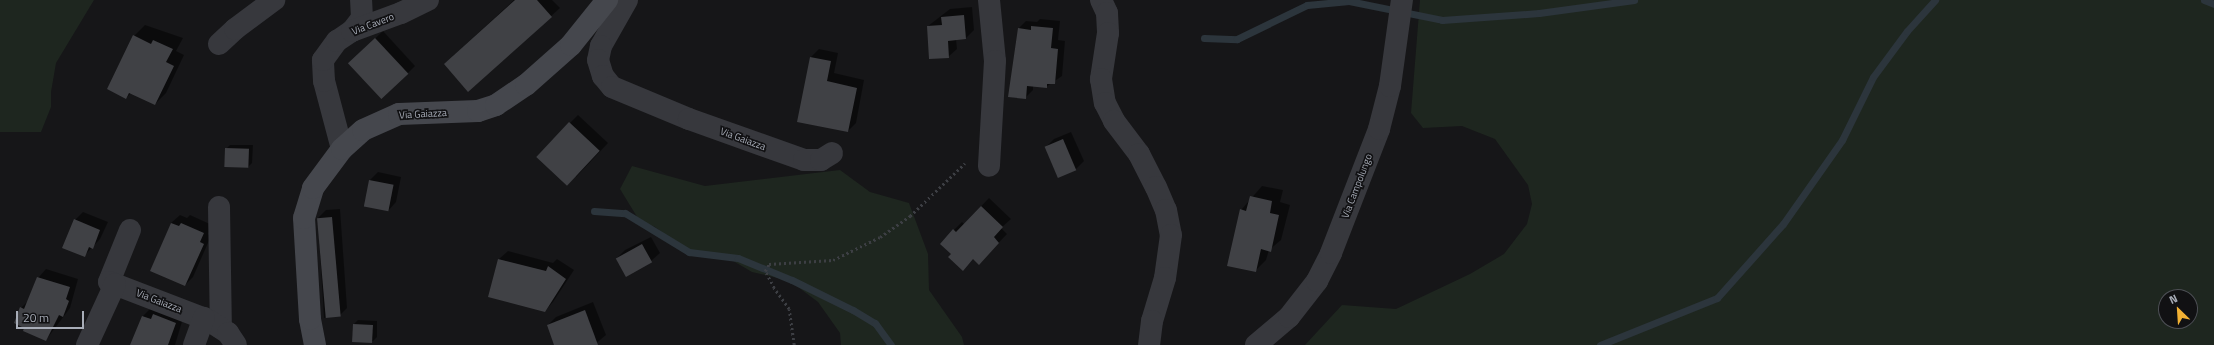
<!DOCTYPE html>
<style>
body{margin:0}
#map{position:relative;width:2214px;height:345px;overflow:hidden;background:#161618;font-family:"Titillium Web",sans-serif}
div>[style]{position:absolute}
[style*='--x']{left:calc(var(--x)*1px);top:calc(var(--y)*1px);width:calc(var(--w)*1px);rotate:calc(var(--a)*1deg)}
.green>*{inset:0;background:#1e261f}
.shadow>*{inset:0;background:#0007}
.stream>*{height:7px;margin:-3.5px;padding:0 3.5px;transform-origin:3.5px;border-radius:3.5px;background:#2c353c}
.building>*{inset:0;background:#404145;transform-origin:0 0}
.path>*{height:2.5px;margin-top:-1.25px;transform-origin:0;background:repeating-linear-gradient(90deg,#3d3f44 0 2px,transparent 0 5px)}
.minor>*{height:22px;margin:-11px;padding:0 11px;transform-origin:11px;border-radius:11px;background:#37383d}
.secondary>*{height:22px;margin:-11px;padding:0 11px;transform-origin:11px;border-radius:11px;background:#45474d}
span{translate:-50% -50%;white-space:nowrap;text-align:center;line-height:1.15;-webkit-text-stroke:3.5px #111113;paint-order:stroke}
.street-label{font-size:10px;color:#a8adb8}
.north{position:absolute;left:2158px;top:289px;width:40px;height:40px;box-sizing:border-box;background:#111113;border:1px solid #4d4f55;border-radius:50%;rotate:335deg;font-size:11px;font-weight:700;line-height:16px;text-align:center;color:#a8adb8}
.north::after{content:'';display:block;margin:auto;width:14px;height:18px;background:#f2b134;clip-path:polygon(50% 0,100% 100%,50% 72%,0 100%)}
.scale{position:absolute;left:16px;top:311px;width:68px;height:18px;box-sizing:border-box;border:2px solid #a8adb8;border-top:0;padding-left:5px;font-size:12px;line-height:14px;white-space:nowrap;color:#a8adb8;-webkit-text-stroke:3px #111113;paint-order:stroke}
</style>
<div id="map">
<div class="green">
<div style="clip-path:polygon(0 0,94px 0,56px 63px,51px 92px,51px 107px,41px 132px,0 132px)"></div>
<div style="clip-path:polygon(evenodd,1420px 0,2214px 0,2214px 345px,1305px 345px,1342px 305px,1396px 309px,1470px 274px,1504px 254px,1527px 224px,1532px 204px,1528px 185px,1495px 139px,1462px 126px,1423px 128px,1411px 113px,1420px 0,2166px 297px,2190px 297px,2190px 321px,2166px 321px,2166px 297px)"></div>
<div style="clip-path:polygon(632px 166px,705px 186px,840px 170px,870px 192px,909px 203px,928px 254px,929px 290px,962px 337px,964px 345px,841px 345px,840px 333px,818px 302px,790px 281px,752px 272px,723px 255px,687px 250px,655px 227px,639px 220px,620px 189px)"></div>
</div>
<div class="shadow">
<div style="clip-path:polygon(514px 0,552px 0,560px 8px,468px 91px,453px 56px)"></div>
<div style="clip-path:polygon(972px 7px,974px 30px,966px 38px,956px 39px,957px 49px,948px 57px,928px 26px,950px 9px)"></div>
<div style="clip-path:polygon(1040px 19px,1060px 21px,1058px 40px,1065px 41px,1062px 76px,1046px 87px,1033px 85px,1033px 90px,1025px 98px,1018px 29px,1026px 21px,1037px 22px)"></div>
<div style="clip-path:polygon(145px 25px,183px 38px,176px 51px,184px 55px,166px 93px,155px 104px,131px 93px,126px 98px,134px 36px)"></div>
<div style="clip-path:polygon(383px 31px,415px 66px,407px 74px,357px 56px)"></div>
<div style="clip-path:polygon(819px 49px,838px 53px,834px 73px,864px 80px,856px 123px,848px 131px,798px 121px,811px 57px)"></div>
<div style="clip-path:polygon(578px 115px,608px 143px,576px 177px,570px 123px)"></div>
<div style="clip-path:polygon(1071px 132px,1084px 161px,1075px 170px,1046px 147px,1054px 139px)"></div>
<div style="clip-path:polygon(230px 145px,253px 145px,252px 163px,248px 167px,226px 149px)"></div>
<div style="clip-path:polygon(378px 172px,401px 177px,396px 202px,388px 211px,370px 180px)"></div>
<div style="clip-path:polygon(1262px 186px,1283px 190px,1280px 202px,1290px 205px,1281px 240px,1269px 250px,1266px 260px,1255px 271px,1241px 210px)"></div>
<div style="clip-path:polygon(989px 198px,1011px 219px,1001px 228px,1007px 234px,987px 255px,974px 258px,952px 254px,954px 230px,962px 222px,964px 224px)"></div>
<div style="clip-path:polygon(340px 209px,347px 308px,339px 316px,324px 318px,318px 218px,326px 210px)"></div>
<div style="clip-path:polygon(83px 212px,108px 222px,100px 239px,84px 256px,75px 220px)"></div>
<div style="clip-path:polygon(180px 215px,187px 218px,190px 215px,212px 225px,208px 234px,211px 236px,193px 277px,185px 285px,171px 223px)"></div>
<div style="clip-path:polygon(651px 237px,660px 253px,651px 261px,617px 258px,625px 250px)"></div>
<div style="clip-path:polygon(508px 251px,553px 263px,557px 259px,574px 270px,553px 302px,545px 311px,489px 296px,499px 259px)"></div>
<div style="clip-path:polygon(46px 269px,78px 279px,70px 308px,46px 340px,25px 327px,21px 308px,29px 300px,38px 278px)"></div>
<div style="clip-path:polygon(593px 302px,606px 335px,594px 345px,556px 345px,548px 325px,556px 317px)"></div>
<div style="clip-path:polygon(151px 308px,184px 315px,175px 345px,131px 345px,143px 316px)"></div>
<div style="clip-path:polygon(358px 320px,377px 321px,377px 337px,373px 341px,354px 341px,354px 324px)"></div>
</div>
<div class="stream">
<div style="--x:2204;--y:0;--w:11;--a:22"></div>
<div style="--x:1204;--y:38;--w:33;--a:2"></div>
<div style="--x:1237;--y:39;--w:78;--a:-25.9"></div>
<div style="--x:1307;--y:5;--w:42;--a:-5.4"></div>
<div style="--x:1349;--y:1;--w:95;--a:11.5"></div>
<div style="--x:1442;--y:20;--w:97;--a:-4.1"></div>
<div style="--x:1539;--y:13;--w:96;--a:-7.8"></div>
<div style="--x:594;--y:211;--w:31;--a:4"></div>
<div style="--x:625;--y:213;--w:75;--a:31.4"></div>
<div style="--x:689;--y:252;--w:49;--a:7"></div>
<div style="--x:738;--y:258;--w:58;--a:22.2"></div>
<div style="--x:792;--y:280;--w:68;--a:26.2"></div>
<div style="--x:853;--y:310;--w:26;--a:31"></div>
<div style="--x:875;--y:323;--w:27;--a:54"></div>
<div style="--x:1600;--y:345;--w:126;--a:-21.9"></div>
<div style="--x:1717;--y:298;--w:99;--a:-48.3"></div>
<div style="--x:1783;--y:224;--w:103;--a:-54.9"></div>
<div style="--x:1842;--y:140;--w:70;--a:-63.8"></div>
<div style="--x:1873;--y:77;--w:57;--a:-53.5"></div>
<div style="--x:1907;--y:31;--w:42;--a:-47.9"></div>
</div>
<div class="building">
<div style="clip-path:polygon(515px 0,537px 0,552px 17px,468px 92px,444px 64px)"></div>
<div style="clip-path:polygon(964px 15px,966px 39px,948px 41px,949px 58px,929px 59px,927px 26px,942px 25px,941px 17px)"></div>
<div style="clip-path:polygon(1031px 26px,1053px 28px,1051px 48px,1058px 49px,1055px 84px,1047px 84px,1047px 88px,1027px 86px,1026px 99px,1008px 97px,1018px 28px,1031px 30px)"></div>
<div style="clip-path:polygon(133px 35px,151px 44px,153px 40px,173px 49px,166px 62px,174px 66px,155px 105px,129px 93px,126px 99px,107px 89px)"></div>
<div style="left:375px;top:38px;width:49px;height:37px;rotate:47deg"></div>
<div style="clip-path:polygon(810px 57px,831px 61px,827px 81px,857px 88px,848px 132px,797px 122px)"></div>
<div style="left:569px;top:122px;width:42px;height:48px;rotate:43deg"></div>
<div style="left:1063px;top:139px;width:34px;height:20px;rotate:67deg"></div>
<div style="left:225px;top:148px;width:24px;height:19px;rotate:2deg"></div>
<div style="left:369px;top:180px;width:25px;height:27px;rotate:11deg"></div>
<div style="clip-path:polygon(1250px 196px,1272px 201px,1270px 213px,1279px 215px,1271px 252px,1261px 249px,1256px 272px,1227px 266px,1240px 209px,1246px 211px)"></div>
<div style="clip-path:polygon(981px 206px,1003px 227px,994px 237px,999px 243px,979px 265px,973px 259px,963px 271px,948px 257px,951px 254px,940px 244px,953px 229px,956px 232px)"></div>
<div style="left:332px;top:217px;width:100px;height:15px;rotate:85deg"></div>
<div style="clip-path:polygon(74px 219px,100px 230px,93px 249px,89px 247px,85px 257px,62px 248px)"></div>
<div style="clip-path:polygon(171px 223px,179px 226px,181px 223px,204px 233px,200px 242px,204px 244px,185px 286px,150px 271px)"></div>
<div style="left:642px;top:244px;width:21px;height:30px;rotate:61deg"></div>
<div style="clip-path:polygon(498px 259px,546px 271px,548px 266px,566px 279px,545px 312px,488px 297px)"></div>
<div style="clip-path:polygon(37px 277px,70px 287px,66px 299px,69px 301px,63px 317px,59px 315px,46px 341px,23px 331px,24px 328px,14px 323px,20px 307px,24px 309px)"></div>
<div style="clip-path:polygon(585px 310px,598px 345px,554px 345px,547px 325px)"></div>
<div style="clip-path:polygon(153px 314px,176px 323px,168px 345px,130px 345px,142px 316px,151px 319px)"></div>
<div style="left:353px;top:324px;width:20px;height:18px;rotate:3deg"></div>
</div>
<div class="path">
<div style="--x:794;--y:345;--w:36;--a:-98"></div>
<div style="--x:789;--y:309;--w:26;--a:-126"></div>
<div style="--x:774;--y:288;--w:19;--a:-118"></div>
<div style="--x:765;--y:271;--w:8;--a:-60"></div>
<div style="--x:769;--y:264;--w:64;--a:-3.6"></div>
<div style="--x:833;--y:260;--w:52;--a:-26.1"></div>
<div style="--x:880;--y:237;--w:37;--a:-35"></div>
<div style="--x:910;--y:216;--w:76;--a:-43.9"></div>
</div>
<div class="minor">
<div style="--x:627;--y:0;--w:53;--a:119.5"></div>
<div style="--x:601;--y:46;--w:14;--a:102"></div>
<div style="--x:598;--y:60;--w:17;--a:73"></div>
<div style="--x:603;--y:76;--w:14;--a:51"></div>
<div style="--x:612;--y:87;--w:83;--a:22.6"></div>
<div style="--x:689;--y:119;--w:122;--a:19.6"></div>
<div style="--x:804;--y:160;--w:17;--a:0"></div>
<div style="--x:821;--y:160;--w:13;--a:-32"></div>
<div style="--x:989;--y:0;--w:61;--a:84.4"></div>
<div style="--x:995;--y:61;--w:105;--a:93.3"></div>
<div style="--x:1101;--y:0;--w:14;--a:65"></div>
<div style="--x:1107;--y:13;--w:20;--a:87"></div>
<div style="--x:1108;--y:33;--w:47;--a:98.7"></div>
<div style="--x:1101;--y:79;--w:24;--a:81"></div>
<div style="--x:1105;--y:103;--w:20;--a:63"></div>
<div style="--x:1114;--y:121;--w:41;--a:52.9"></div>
<div style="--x:1139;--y:154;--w:37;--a:63"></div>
<div style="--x:1156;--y:187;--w:25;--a:67"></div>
<div style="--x:1166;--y:210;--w:25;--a:79"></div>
<div style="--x:1171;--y:235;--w:43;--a:97.9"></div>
<div style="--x:1165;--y:278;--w:45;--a:106.8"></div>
<div style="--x:1152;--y:321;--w:24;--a:97"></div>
<div style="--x:352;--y:31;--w:16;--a:-52"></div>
<div style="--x:362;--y:18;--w:18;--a:-93"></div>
<div style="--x:219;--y:44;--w:22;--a:-43"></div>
<div style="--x:235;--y:29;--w:49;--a:-36.6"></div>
<div style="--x:342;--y:149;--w:70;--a:-104.8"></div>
<div style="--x:324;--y:81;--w:21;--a:-93"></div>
<div style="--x:323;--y:60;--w:24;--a:-54"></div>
<div style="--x:337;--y:41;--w:18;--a:-34"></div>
<div style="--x:352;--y:31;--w:52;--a:-20.2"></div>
<div style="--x:401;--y:13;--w:30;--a:-26"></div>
<div style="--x:219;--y:207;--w:121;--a:89.1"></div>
<div style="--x:130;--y:230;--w:56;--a:112"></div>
<div style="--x:109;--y:282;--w:106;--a:21"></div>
<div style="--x:208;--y:320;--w:24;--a:33"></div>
<div style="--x:228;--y:333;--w:14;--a:56"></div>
<div style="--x:87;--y:345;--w:67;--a:-65.3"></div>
<div style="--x:194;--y:345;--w:29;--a:-70"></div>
<div style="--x:1256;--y:345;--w:43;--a:-40.3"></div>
<div style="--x:1289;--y:317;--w:46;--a:-52.1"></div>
<div style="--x:1317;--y:281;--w:31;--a:-63"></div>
<div style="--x:1331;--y:253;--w:133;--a:-68.8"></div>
<div style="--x:1379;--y:129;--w:44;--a:-75.7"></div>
<div style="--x:1390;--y:86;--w:87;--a:-82.1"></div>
</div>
<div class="secondary">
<div style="--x:315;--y:345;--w:26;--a:-101"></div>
<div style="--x:310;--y:319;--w:101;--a:-93.4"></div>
<div style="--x:304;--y:218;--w:31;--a:-73"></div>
<div style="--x:313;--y:188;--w:49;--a:-53.4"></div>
<div style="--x:342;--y:149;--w:28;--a:-42"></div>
<div style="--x:363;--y:130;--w:39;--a:-24"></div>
<div style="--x:399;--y:114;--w:79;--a:-2.2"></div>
<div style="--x:478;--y:111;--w:19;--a:-18"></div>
<div style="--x:496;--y:105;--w:36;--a:-34"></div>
<div style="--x:526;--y:85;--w:60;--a:-41.6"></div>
<div style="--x:571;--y:45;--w:58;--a:-51.3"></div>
</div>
<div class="street-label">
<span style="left:373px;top:24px;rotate:-21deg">Via Cavero</span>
<span style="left:423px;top:114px;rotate:-3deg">Via Gaiazza</span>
<span style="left:743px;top:139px;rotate:20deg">Via Gaiazza</span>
<span style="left:1357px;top:186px;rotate:-69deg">Via Campolungo</span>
<span style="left:159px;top:301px;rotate:21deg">Via Gaiazza</span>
</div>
<div class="north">N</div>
<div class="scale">20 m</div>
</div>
